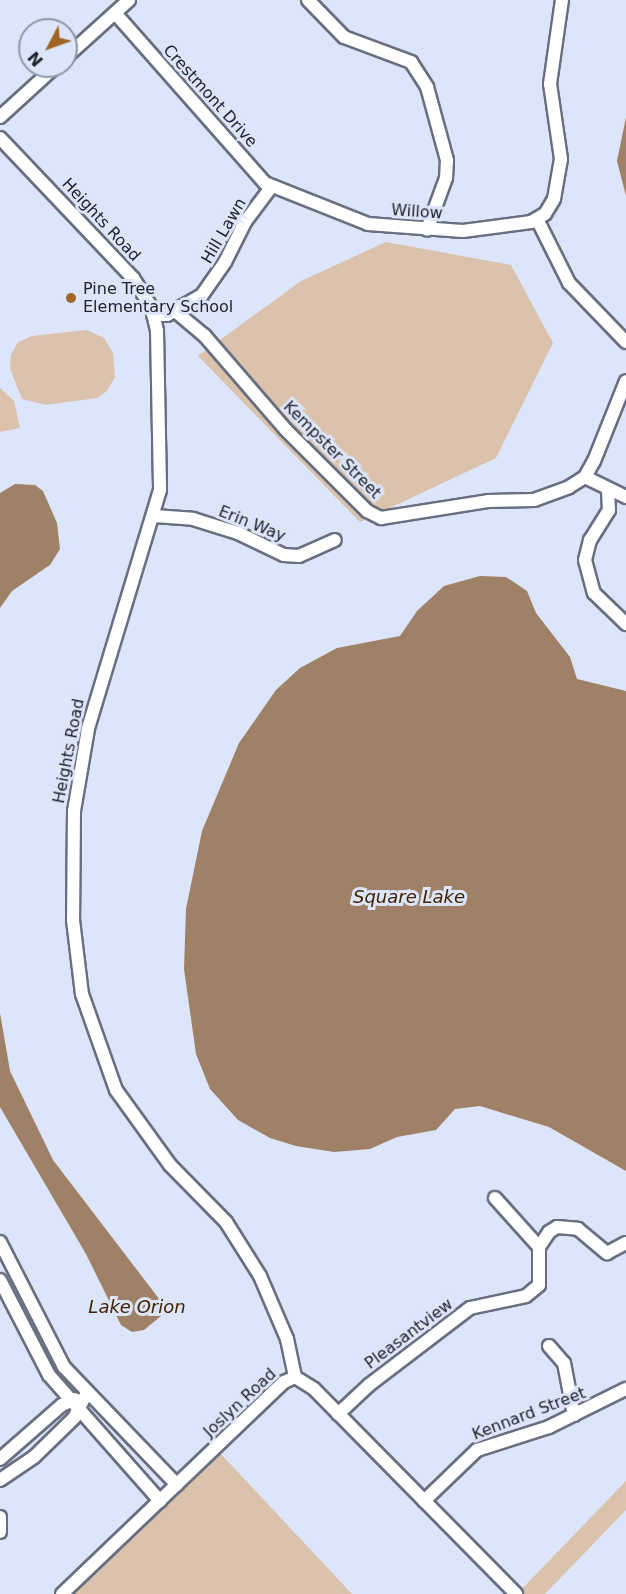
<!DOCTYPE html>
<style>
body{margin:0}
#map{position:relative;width:626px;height:1594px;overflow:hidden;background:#dce5f9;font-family:"DejaVu Sans",sans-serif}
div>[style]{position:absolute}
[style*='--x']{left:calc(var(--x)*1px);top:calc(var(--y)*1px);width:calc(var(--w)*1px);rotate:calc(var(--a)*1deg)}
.green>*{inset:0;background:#dac2ad}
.water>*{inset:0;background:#9e8167}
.roads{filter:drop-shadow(2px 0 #686f81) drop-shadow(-2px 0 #686f81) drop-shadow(0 2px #686f81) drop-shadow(0 -2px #686f81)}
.minor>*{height:12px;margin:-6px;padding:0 6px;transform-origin:6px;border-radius:6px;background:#fff}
.dots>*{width:16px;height:16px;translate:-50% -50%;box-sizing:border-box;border:3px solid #dce5f9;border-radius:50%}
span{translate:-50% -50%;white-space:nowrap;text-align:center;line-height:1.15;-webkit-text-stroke:6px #dce5f9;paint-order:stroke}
.street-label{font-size:16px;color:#20232a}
.poi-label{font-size:16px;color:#20232a}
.left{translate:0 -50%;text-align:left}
.water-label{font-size:18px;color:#412300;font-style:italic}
.north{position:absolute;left:18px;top:18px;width:60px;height:60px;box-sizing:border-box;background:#dce5f9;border:2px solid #9197a6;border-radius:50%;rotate:229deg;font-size:16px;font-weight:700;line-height:24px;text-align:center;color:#20232a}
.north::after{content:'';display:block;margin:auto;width:21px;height:27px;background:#a16627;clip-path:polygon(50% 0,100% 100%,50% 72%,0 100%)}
</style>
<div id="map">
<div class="green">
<div style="clip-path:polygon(386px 242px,511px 265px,553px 343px,496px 458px,360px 522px,198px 356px,301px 281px)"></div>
<div style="clip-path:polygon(87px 330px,104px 338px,113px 353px,115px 377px,107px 391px,97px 398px,46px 405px,22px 399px,10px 369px,11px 355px,18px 342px,32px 336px)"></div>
<div style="clip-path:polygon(0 388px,14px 401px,20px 428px,0 432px)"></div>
<div style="clip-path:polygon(219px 1452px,352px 1594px,68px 1594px)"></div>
<div style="clip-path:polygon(626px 1481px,626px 1510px,545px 1594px,517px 1594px)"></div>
</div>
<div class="water">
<div style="clip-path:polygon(626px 117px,626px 196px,617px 161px)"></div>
<div style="clip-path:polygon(15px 484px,35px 485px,43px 491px,57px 523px,60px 549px,50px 565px,12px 591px,0 608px,0 493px)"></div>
<div style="clip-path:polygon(480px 576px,506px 577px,527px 591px,536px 613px,570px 657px,577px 679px,626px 691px,626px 1171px,549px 1127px,480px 1106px,455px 1109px,436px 1130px,397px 1137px,370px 1149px,334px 1152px,296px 1146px,270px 1138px,238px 1120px,210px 1089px,196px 1054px,184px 969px,186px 909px,202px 831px,239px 743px,276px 690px,300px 668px,337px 648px,400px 636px,417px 611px,444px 586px)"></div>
<div style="clip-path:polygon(0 1013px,10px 1071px,53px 1160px,163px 1304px,161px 1316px,144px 1330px,132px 1332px,121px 1325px,86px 1254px,0 1107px)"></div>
</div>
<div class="roads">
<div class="minor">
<div style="--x:308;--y:0;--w:52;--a:45.8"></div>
<div style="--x:344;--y:37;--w:72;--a:20.5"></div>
<div style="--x:411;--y:62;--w:30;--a:57"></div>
<div style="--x:427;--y:87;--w:76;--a:74.7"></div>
<div style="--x:447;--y:160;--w:18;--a:93"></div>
<div style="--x:446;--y:178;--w:55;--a:110.1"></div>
<div style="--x:115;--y:13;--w:227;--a:48.6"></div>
<div style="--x:265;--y:183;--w:111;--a:21.7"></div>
<div style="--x:368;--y:224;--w:95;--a:4.2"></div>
<div style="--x:463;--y:231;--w:69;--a:-7.5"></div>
<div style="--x:531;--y:222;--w:16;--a:-30"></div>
<div style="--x:545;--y:214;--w:17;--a:-59"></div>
<div style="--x:554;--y:199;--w:41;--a:-80.1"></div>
<div style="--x:561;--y:159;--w:76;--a:-98.3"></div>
<div style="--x:550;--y:84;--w:85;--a:-81.9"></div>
<div style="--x:66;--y:57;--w:85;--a:-42.1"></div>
<div style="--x:0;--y:117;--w:76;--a:-42.3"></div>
<div style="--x:0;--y:138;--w:193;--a:46.5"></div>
<div style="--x:133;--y:278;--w:36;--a:58"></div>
<div style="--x:152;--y:309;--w:23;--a:77"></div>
<div style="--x:157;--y:331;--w:159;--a:88.9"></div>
<div style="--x:160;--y:490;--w:250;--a:106.8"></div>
<div style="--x:88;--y:729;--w:83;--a:99.7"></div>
<div style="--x:74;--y:811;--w:109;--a:90.5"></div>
<div style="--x:73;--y:920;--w:75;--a:83.1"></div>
<div style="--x:82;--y:994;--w:102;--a:70.5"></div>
<div style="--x:116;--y:1090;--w:92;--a:54.2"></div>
<div style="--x:170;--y:1165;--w:80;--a:45.5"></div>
<div style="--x:226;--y:1222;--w:64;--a:57.8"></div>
<div style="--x:260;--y:1276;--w:69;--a:66.8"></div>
<div style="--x:287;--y:1339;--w:39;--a:78"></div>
<div style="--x:537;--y:219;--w:72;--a:63.4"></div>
<div style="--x:569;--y:283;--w:82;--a:46"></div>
<div style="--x:175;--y:311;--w:38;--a:40"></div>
<div style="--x:204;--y:335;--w:125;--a:49.2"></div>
<div style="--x:286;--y:430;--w:115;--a:45"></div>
<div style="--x:367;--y:511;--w:16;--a:27"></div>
<div style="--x:381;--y:518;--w:108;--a:-9"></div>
<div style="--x:488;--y:501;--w:46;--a:-1.2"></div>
<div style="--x:534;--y:500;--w:37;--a:-20"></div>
<div style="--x:569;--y:487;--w:19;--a:-32"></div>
<div style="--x:585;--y:477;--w:18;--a:-61"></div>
<div style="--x:594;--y:461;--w:86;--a:-68.2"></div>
<div style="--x:153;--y:315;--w:14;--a:0"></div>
<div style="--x:167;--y:315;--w:40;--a:-29.7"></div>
<div style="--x:202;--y:295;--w:40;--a:-55.1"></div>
<div style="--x:225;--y:262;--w:45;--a:-63.4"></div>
<div style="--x:245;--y:222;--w:45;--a:-53.1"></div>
<div style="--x:585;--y:477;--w:46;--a:26"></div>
<div style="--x:608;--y:491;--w:19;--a:87"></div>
<div style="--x:609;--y:510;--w:36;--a:122"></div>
<div style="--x:590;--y:540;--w:21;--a:104"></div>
<div style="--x:585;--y:560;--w:34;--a:75"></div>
<div style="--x:594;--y:593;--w:45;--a:44.1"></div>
<div style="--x:154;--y:516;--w:39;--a:4"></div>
<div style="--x:193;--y:519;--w:47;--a:17.3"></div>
<div style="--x:238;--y:533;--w:51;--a:25.6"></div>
<div style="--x:284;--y:555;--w:15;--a:4"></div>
<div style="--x:299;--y:556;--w:39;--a:-24"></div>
<div style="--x:495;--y:1198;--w:66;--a:48.1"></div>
<div style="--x:0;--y:1242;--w:140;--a:62.9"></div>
<div style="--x:64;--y:1367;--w:163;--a:46.2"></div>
<div style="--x:0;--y:1280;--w:107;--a:62.7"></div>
<div style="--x:49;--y:1375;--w:168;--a:48.6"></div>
<div style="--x:549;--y:1346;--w:23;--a:49"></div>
<div style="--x:564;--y:1363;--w:53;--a:79.1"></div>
<div style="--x:295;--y:1377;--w:22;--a:32"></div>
<div style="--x:314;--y:1389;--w:288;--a:45.4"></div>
<div style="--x:338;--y:1414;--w:42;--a:-43.1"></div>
<div style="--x:369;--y:1385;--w:127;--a:-37.3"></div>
<div style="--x:470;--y:1308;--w:57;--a:-12.1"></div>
<div style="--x:526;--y:1296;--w:17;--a:-40"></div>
<div style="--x:539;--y:1285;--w:38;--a:-90"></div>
<div style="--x:539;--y:1247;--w:18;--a:-56"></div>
<div style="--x:549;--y:1232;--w:9;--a:-32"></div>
<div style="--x:557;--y:1227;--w:21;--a:5"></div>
<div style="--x:578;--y:1229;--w:38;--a:40"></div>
<div style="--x:607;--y:1253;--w:21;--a:-28"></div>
<div style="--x:0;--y:1459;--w:82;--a:-41.1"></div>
<div style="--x:62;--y:1405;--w:14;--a:-25"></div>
<div style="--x:0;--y:1480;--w:41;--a:-34.1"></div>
<div style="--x:34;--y:1457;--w:56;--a:-44.3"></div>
<div style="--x:74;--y:1418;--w:28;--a:-63"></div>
<div style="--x:424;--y:1501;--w:74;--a:-43.9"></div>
<div style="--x:477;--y:1450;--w:76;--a:-17.7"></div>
<div style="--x:549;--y:1427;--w:86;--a:-26.3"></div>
<div style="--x:0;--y:1517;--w:15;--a:90"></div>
<div style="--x:62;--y:1594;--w:307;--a:-43.7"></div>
<div style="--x:284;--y:1382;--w:12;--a:-24"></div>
</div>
</div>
<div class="dots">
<div style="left:71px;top:298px;background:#a16627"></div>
</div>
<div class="street-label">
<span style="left:210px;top:96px;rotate:48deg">Crestmont Drive</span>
<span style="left:417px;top:212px;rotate:4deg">Willow</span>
<span style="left:101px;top:220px;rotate:47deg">Heights Road</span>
<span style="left:224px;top:231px;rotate:-60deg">Hill Lawn</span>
<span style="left:332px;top:450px;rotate:45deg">Kempster Street</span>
<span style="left:252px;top:524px;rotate:22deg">Erin Way</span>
<span style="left:69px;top:751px;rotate:-79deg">Heights Road</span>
<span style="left:409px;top:1334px;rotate:-37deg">Pleasantview</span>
<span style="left:240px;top:1403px;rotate:-43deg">Joslyn Road</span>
<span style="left:529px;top:1414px;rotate:-21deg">Kennard Street</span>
</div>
<div class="poi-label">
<span class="left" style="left:83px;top:298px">Pine Tree<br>Elementary School</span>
</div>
<div class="water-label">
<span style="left:409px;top:897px">Square Lake</span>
<span style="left:137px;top:1307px">Lake Orion</span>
</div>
<div class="north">N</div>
</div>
